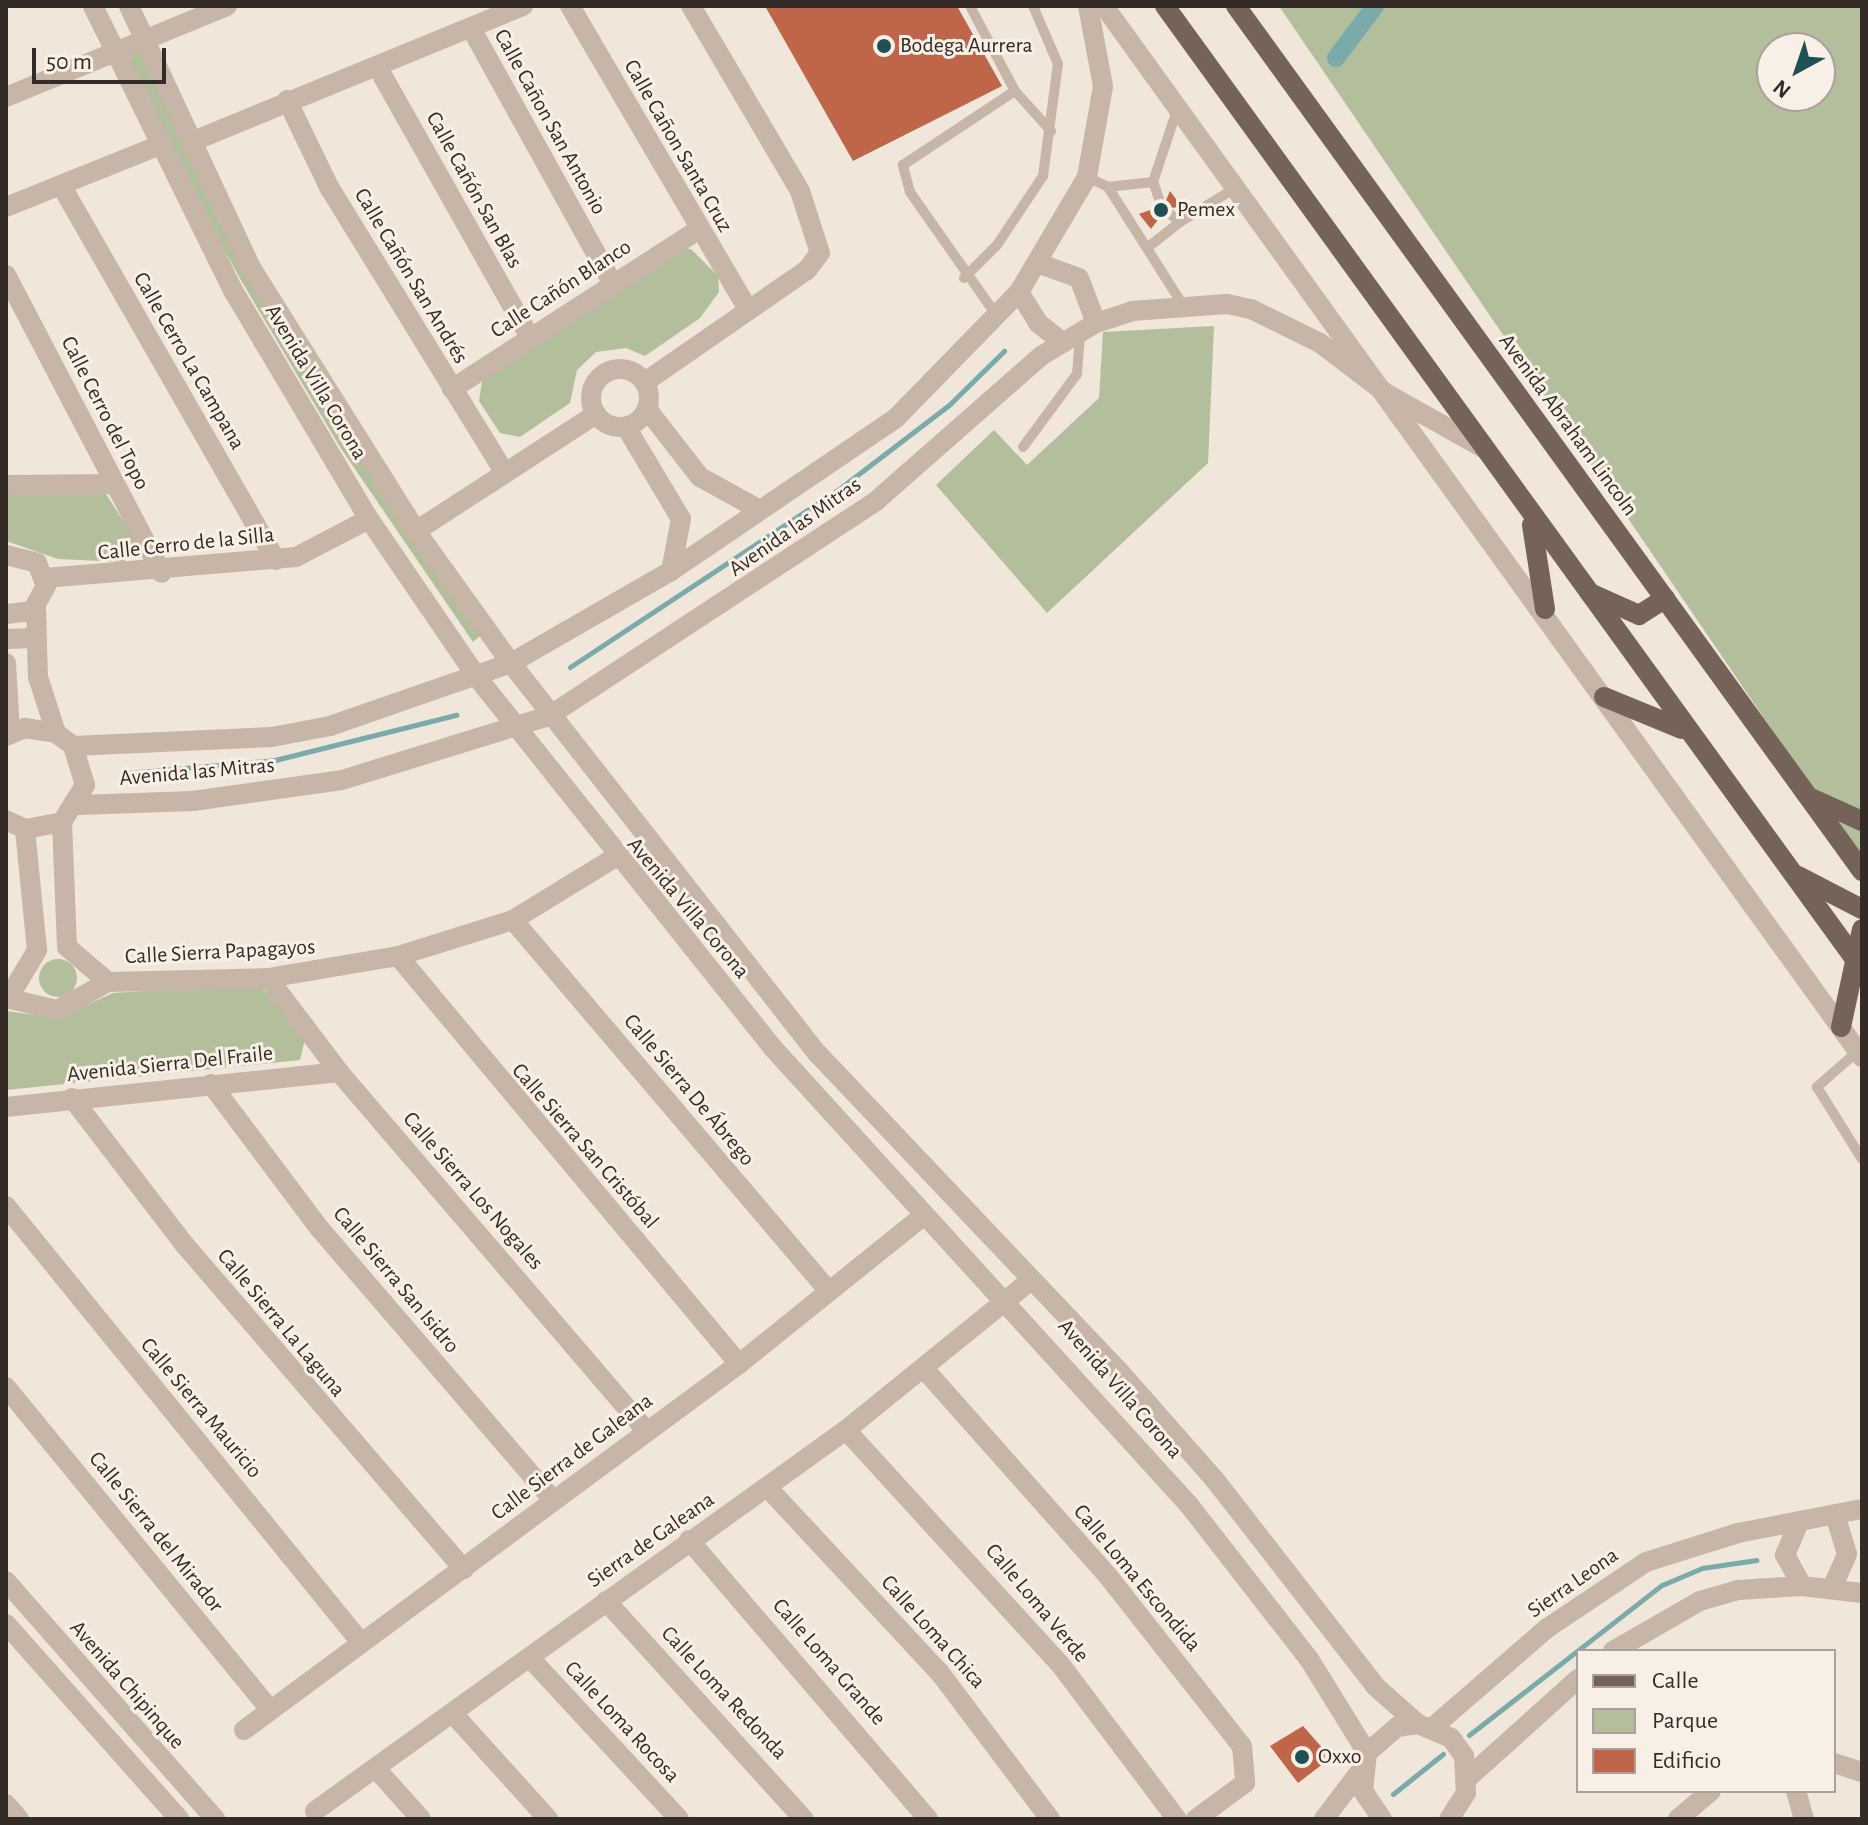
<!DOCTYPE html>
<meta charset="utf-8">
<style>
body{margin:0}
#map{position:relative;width:1868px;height:1825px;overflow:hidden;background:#f0e6da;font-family:"Alegreya Sans",sans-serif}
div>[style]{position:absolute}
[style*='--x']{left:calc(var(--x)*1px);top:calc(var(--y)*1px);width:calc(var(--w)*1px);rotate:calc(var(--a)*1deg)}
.green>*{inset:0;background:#b3be9c}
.round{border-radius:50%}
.stream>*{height:5px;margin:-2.5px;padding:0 2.5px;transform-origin:2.5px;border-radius:2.5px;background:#7baaab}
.canal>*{height:18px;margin:-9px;padding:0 9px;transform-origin:9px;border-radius:9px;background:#7baaab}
.building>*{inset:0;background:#be654a}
.service>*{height:10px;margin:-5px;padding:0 5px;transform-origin:5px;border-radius:5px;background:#c7b5a7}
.minor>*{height:20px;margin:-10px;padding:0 10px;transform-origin:10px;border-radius:10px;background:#c7b5a7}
.minor>.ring{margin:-10px;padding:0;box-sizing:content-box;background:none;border:20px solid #c7b5a7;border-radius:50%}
.tertiary>*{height:20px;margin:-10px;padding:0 10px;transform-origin:10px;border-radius:10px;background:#c7b5a7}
.primary>*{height:20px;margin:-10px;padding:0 10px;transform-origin:10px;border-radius:10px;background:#756259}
.dots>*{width:22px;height:22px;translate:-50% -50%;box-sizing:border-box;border:4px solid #f8f0e6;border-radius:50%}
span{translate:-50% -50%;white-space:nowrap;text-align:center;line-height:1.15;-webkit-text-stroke:6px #f8f0e6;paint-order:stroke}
.poi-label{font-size:22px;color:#342b27}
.left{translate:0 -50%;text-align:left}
.street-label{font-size:22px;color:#342b27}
.frame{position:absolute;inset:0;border:8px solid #342b27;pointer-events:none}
.legend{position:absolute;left:1576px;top:1649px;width:260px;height:144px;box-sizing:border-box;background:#f8f0e6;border:2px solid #aaa19a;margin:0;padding:10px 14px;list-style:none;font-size:24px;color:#342b27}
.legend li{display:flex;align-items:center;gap:16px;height:40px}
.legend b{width:40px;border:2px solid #aaa19a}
.north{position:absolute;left:1756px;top:32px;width:80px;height:80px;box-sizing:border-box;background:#f8f0e6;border:2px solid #aaa19a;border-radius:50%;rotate:220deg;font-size:22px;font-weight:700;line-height:32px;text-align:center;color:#342b27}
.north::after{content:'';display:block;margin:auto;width:28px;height:36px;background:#1f5053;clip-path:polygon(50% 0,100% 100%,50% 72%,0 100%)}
.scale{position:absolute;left:32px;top:48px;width:134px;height:36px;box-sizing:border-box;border:4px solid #342b27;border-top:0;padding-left:10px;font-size:24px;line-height:28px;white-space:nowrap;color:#342b27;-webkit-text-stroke:6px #f8f0e6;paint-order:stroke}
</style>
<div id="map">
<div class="green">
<div style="clip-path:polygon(evenodd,1279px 6px,1862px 6px,1862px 849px,1856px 853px,1279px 6px,1772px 48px,1820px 48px,1820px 96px,1772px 96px,1772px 48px)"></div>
<div style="clip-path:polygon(140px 51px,180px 138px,481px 635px,473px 642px,340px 447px,242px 282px,157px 129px,129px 58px)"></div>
<div style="clip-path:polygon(673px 247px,691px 249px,718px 276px,719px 292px,700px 318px,645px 356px,626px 348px,596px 352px,577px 370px,570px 403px,520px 437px,500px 433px,479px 401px,482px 381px)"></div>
<div style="clip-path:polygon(1214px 326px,1208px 463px,1047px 613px,936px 485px,994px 430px,1027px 465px,1099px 398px,1103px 332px)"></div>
<div style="clip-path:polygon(6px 491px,104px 491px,136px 541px,124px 562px,58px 559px,6px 541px)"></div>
<div class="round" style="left:39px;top:959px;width:38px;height:38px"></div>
<div style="clip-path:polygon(259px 984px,305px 1039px,300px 1060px,6px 1090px,6px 1011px,58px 1018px,113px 993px)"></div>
</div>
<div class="stream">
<div style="--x:570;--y:667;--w:323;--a:-33.5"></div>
<div style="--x:839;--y:489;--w:140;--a:-37.4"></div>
<div style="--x:950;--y:404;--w:76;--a:-44.5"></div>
<div style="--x:127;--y:773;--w:149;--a:-5"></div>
<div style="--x:275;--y:760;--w:187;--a:-14"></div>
<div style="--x:1469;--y:1735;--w:244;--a:-37.9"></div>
<div style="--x:1662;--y:1585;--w:43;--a:-23"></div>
<div style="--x:1702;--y:1568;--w:55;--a:-8.4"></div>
<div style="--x:1393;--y:1794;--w:64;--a:-38.7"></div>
</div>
<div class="canal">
<div style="--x:1336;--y:58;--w:65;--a:-53.1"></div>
</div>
<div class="building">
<div style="clip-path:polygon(765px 6px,957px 6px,1002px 86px,853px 161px)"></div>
<div style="clip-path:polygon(1170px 191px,1182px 207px,1167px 208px,1151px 229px,1139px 214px,1164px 205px)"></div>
<div style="clip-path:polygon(1303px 1726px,1325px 1751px,1324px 1763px,1298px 1783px,1270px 1746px)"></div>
</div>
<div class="service">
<div style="--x:970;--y:6;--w:96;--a:62.1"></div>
<div style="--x:1087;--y:177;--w:23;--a:25"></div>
<div style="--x:1108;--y:187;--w:45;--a:-6.3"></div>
<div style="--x:1108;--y:187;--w:140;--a:57.6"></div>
<div style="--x:1159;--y:199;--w:18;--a:-109"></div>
<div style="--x:1153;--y:182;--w:73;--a:-71.6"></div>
<div style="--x:1171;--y:215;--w:11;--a:38"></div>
<div style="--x:1180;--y:222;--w:61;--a:-31.6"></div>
<div style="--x:1147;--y:248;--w:42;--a:-38.2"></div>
<div style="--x:964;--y:278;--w:47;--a:-45"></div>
<div style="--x:997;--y:245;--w:83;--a:-56.3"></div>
<div style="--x:1043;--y:176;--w:113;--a:-82.4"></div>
<div style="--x:1058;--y:64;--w:63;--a:-113.3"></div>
<div style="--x:997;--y:316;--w:151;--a:-125.1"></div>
<div style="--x:910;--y:192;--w:28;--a:-105"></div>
<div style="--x:903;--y:165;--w:134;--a:-33.5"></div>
<div style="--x:1015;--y:91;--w:54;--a:48"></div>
<div style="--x:1023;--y:447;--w:91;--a:-53.5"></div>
<div style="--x:1077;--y:374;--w:40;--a:-85.7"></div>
<div style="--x:1858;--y:1051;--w:55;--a:138.7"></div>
<div style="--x:1817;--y:1087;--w:85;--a:58"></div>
</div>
<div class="minor">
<div style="--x:93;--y:6;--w:319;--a:63.8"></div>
<div style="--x:234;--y:292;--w:264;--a:59.3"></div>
<div style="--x:369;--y:519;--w:190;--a:55.7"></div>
<div style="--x:129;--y:6;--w:287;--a:65"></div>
<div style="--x:250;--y:266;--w:313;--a:57.9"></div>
<div style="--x:416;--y:531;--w:163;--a:54.3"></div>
<div style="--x:570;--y:6;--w:350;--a:59.6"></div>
<div style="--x:1104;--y:6;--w:1296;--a:54.2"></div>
<div style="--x:471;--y:28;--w:289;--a:61"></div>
<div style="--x:377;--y:66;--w:311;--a:60.6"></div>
<div style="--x:6;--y:97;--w:239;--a:-22.4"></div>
<div style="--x:287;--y:100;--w:97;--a:64.2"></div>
<div style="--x:329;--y:187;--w:334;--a:58.4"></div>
<div style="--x:191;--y:142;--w:359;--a:-22.3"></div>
<div style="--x:61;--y:185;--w:432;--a:60.2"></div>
<div style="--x:6;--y:207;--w:164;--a:-21.9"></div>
<div style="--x:6;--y:275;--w:336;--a:62.4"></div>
<div class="ring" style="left:591px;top:369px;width:38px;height:38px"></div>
<div style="--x:645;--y:382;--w:197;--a:-34.7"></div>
<div style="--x:807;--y:270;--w:21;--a:-53"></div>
<div style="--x:820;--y:253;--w:65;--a:-107.9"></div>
<div style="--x:800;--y:191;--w:215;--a:-120.5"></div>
<div style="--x:452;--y:389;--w:293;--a:-32.9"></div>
<div style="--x:647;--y:409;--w:86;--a:52.1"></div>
<div style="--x:700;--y:477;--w:68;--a:28.8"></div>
<div style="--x:626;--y:427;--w:107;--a:59.1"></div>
<div style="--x:681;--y:519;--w:53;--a:100.9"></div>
<div style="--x:6;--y:485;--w:107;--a:-0.5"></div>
<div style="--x:416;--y:531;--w:215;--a:-33"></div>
<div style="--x:6;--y:555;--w:32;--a:14"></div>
<div style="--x:37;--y:563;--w:25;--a:69"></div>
<div style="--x:46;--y:586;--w:29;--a:119"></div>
<div style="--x:32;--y:611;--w:26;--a:173"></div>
<div style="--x:45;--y:578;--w:252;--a:-4.8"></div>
<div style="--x:296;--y:557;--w:82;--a:-27.5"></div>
<div style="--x:36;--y:607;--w:70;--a:88.4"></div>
<div style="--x:38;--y:677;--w:59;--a:72.2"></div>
<div style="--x:6;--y:639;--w:29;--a:-2"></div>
<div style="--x:6;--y:663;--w:70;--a:86.7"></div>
<div style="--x:62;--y:822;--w:125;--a:87.7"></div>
<div style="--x:67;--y:947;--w:54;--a:40.5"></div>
<div style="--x:513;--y:920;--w:487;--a:49.6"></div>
<div style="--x:398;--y:956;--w:532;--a:50.11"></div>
<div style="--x:268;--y:978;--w:118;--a:52.9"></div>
<div style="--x:339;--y:1072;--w:473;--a:49.4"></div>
<div style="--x:9;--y:997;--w:55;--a:-59.2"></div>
<div style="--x:37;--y:950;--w:122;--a:-95.7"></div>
<div style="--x:6;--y:998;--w:52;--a:13.2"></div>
<div style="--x:57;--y:1010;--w:58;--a:-28.8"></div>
<div style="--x:108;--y:982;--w:160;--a:-1.4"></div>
<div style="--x:268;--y:978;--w:132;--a:-9.6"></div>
<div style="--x:398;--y:956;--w:121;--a:-17.4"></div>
<div style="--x:513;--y:920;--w:119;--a:-31.5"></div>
<div style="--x:211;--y:1084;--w:181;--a:53.1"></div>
<div style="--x:320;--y:1229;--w:357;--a:49.3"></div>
<div style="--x:72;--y:1098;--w:184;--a:52.5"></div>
<div style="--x:184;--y:1244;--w:429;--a:49.3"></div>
<div style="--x:6;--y:1107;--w:335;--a:-6"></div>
<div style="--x:6;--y:1206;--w:559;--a:50.88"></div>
<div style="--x:926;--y:1371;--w:274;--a:48.4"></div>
<div style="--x:1108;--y:1576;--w:216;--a:51.8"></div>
<div style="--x:1242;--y:1746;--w:37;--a:85"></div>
<div style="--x:1245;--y:1783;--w:61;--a:143.7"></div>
<div style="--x:6;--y:1387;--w:414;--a:50.7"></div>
<div style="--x:846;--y:1430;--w:317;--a:47.6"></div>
<div style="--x:1060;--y:1664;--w:194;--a:53"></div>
<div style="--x:768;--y:1488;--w:253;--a:47.1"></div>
<div style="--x:940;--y:1673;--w:183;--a:53"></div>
<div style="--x:1799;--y:1522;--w:36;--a:113"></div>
<div style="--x:1785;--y:1555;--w:35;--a:61"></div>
<div style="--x:689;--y:1540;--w:367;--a:49.4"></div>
<div style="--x:6;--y:1581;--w:317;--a:48.7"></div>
<div style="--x:1832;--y:1588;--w:37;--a:-66"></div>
<div style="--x:1847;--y:1554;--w:39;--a:-107"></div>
<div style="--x:606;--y:1601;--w:294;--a:47.8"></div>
<div style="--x:6;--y:1624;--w:261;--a:48.4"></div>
<div style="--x:1613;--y:1651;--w:100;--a:-29.9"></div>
<div style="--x:1700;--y:1601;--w:40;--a:-16"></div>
<div style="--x:1738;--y:1590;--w:64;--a:-3.6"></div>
<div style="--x:1802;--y:1586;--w:60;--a:6.7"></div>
<div style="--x:530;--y:1658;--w:219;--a:47.2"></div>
<div style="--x:455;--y:1716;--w:139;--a:47.9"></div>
<div style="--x:1433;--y:1727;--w:150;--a:-40.9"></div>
<div style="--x:1546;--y:1629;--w:120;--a:-33.8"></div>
<div style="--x:1646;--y:1562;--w:96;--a:-17.5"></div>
<div style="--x:1738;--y:1533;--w:126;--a:-11"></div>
<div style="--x:244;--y:1730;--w:616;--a:-36.48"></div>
<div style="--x:739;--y:1364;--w:238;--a:-38.8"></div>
<div style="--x:1834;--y:1763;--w:29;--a:18"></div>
<div style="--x:378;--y:1771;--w:64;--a:48.1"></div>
<div style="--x:1469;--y:1777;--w:147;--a:-42"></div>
<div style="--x:1796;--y:1791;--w:29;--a:74"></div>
<div style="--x:6;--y:1804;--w:20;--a:49"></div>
<div style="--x:315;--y:1811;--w:654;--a:-35.66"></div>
<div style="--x:846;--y:1430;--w:238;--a:-39"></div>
<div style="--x:1324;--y:1819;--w:63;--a:-52.8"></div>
<div style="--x:1678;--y:1819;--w:43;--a:-40.3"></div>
</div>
<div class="tertiary">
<div style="--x:1040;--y:264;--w:41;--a:19.7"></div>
<div style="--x:1079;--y:278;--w:48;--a:69.3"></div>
<div style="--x:1019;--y:292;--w:36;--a:58"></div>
<div style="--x:1038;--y:323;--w:31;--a:38"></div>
<div style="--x:511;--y:663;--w:496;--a:51.9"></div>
<div style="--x:817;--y:1053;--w:439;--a:46.5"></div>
<div style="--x:1119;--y:1371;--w:145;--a:48.6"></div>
<div style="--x:1215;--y:1480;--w:262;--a:52.1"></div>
<div style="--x:1376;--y:1687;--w:56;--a:41.4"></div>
<div style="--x:476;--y:676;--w:476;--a:51.4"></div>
<div style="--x:773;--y:1048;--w:618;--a:47.69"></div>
<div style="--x:1189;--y:1505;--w:195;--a:52.1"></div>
<div style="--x:1309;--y:1659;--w:110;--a:58.3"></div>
<div style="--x:6;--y:736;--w:21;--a:-23"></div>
<div style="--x:25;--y:728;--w:31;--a:9"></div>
<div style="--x:56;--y:733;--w:21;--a:37"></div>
<div style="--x:73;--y:746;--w:41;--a:72.9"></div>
<div style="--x:85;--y:785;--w:44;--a:121.9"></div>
<div style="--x:62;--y:822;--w:38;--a:169"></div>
<div style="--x:25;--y:829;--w:21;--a:-155"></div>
<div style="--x:73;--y:746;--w:199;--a:-2.6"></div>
<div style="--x:272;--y:737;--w:59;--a:-10.7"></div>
<div style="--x:330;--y:726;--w:192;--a:-19.2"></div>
<div style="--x:511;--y:663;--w:185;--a:-29.9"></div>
<div style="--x:671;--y:571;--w:272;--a:-34.2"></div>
<div style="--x:896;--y:418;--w:176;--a:-45.7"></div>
<div style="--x:1019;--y:292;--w:134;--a:-59.4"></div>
<div style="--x:1087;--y:177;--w:92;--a:-80"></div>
<div style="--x:1103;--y:86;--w:81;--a:-100.6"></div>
<div style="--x:79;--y:805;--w:114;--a:-2"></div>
<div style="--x:193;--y:801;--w:150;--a:-8"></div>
<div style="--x:342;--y:780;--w:217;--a:-17.2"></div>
<div style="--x:549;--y:716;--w:391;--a:-33.3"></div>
<div style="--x:876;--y:501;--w:220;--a:-41.3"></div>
<div style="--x:1041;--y:356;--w:64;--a:-31"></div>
<div style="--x:1096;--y:323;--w:38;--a:-18"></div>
<div style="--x:1132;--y:311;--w:95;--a:-4.2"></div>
<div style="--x:1227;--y:304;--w:25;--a:12"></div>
<div style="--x:1251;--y:309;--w:77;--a:26.2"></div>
<div style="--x:1320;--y:343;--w:84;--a:37.3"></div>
<div style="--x:1387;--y:394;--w:109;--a:29.2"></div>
<div style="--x:1382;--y:1819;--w:34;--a:-124"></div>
<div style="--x:1363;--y:1791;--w:38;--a:-84"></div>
<div style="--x:1367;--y:1753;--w:40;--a:-41"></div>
<div style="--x:1397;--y:1727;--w:21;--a:-8"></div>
<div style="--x:1418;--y:1724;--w:36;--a:23"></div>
<div style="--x:1451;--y:1738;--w:22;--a:54"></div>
<div style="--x:1464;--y:1756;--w:37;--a:87"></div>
<div style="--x:1466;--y:1793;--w:31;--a:123"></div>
</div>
<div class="primary">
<div style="--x:1165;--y:6;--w:1189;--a:54.1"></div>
<div style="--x:1236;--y:6;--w:1068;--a:54.11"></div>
<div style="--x:1532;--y:525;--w:85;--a:81.2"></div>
<div style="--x:1590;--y:593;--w:54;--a:24.2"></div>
<div style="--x:1639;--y:615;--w:31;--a:-32"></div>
<div style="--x:1604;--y:697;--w:84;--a:22.3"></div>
<div style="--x:1811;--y:798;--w:56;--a:24.3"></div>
<div style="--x:1798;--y:876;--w:72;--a:27.3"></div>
<div style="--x:1841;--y:1027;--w:100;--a:-77.9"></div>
</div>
<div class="dots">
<div style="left:884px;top:46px;background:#1f5053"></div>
<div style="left:1161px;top:210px;background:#1f5053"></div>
<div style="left:1302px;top:1757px;background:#1f5053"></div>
</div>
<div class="poi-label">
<span class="left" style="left:900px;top:46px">Bodega Aurrera</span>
<span class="left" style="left:1177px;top:210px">Pemex</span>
<span class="left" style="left:1318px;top:1757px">Oxxo</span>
</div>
<div class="street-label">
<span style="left:550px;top:122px;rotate:61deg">Calle Cañon San Antonio</span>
<span style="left:678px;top:146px;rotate:60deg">Calle Cañon Santa Cruz</span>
<span style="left:474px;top:190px;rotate:61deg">Calle Cañón San Blas</span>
<span style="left:411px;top:276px;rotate:59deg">Calle Cañón San Andrés</span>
<span style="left:561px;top:289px;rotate:-33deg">Calle Cañón Blanco</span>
<span style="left:189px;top:361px;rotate:60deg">Calle Cerro La Campana</span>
<span style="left:316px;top:382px;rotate:59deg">Avenida Villa Corona</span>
<span style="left:105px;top:413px;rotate:63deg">Calle Cerro del Topo</span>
<span style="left:1568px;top:425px;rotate:54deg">Avenida Abraham Lincoln</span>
<span style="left:795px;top:527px;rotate:-35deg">Avenida las Mitras</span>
<span style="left:186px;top:544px;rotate:-6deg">Calle Cerro de la Silla</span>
<span style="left:197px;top:772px;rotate:-5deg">Avenida las Mitras</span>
<span style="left:688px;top:908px;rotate:50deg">Avenida Villa Corona</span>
<span style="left:220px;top:952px;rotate:-3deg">Calle Sierra Papagayos</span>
<span style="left:170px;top:1064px;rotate:-6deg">Avenida Sierra Del Fraile</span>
<span style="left:689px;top:1090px;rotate:50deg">Calle Sierra De Ábrego</span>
<span style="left:585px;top:1146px;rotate:49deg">Calle Sierra San Cristóbal</span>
<span style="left:473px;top:1191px;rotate:49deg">Calle Sierra Los Nogales</span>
<span style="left:396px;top:1280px;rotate:50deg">Calle Sierra San Isidro</span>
<span style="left:281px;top:1323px;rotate:50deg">Calle Sierra La Laguna</span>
<span style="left:1120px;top:1389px;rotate:49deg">Avenida Villa Corona</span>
<span style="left:201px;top:1408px;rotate:50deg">Calle Sierra Mauricio</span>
<span style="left:572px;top:1457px;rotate:-37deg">Calle Sierra de Galeana</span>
<span style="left:156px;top:1532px;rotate:51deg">Calle Sierra del Mirador</span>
<span style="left:651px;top:1540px;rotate:-35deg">Sierra de Galeana</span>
<span style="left:1137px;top:1578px;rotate:50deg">Calle Loma Escondida</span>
<span style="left:1573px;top:1583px;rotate:-35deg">Sierra Leona</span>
<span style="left:1037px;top:1603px;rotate:50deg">Calle Loma Verde</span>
<span style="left:933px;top:1632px;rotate:48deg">Calle Loma Chica</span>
<span style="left:829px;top:1662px;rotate:49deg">Calle Loma Grande</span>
<span style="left:127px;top:1685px;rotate:49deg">Avenida Chipinque</span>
<span style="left:724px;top:1693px;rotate:47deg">Calle Loma Redonda</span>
<span style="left:622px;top:1722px;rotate:47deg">Calle Loma Rocosa</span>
</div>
<div class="frame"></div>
<ul class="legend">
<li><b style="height:10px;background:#756259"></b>Calle</li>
<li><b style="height:22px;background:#b3be9c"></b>Parque</li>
<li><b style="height:22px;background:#be654a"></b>Edificio</li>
</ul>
<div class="north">N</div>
<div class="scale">50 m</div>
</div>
